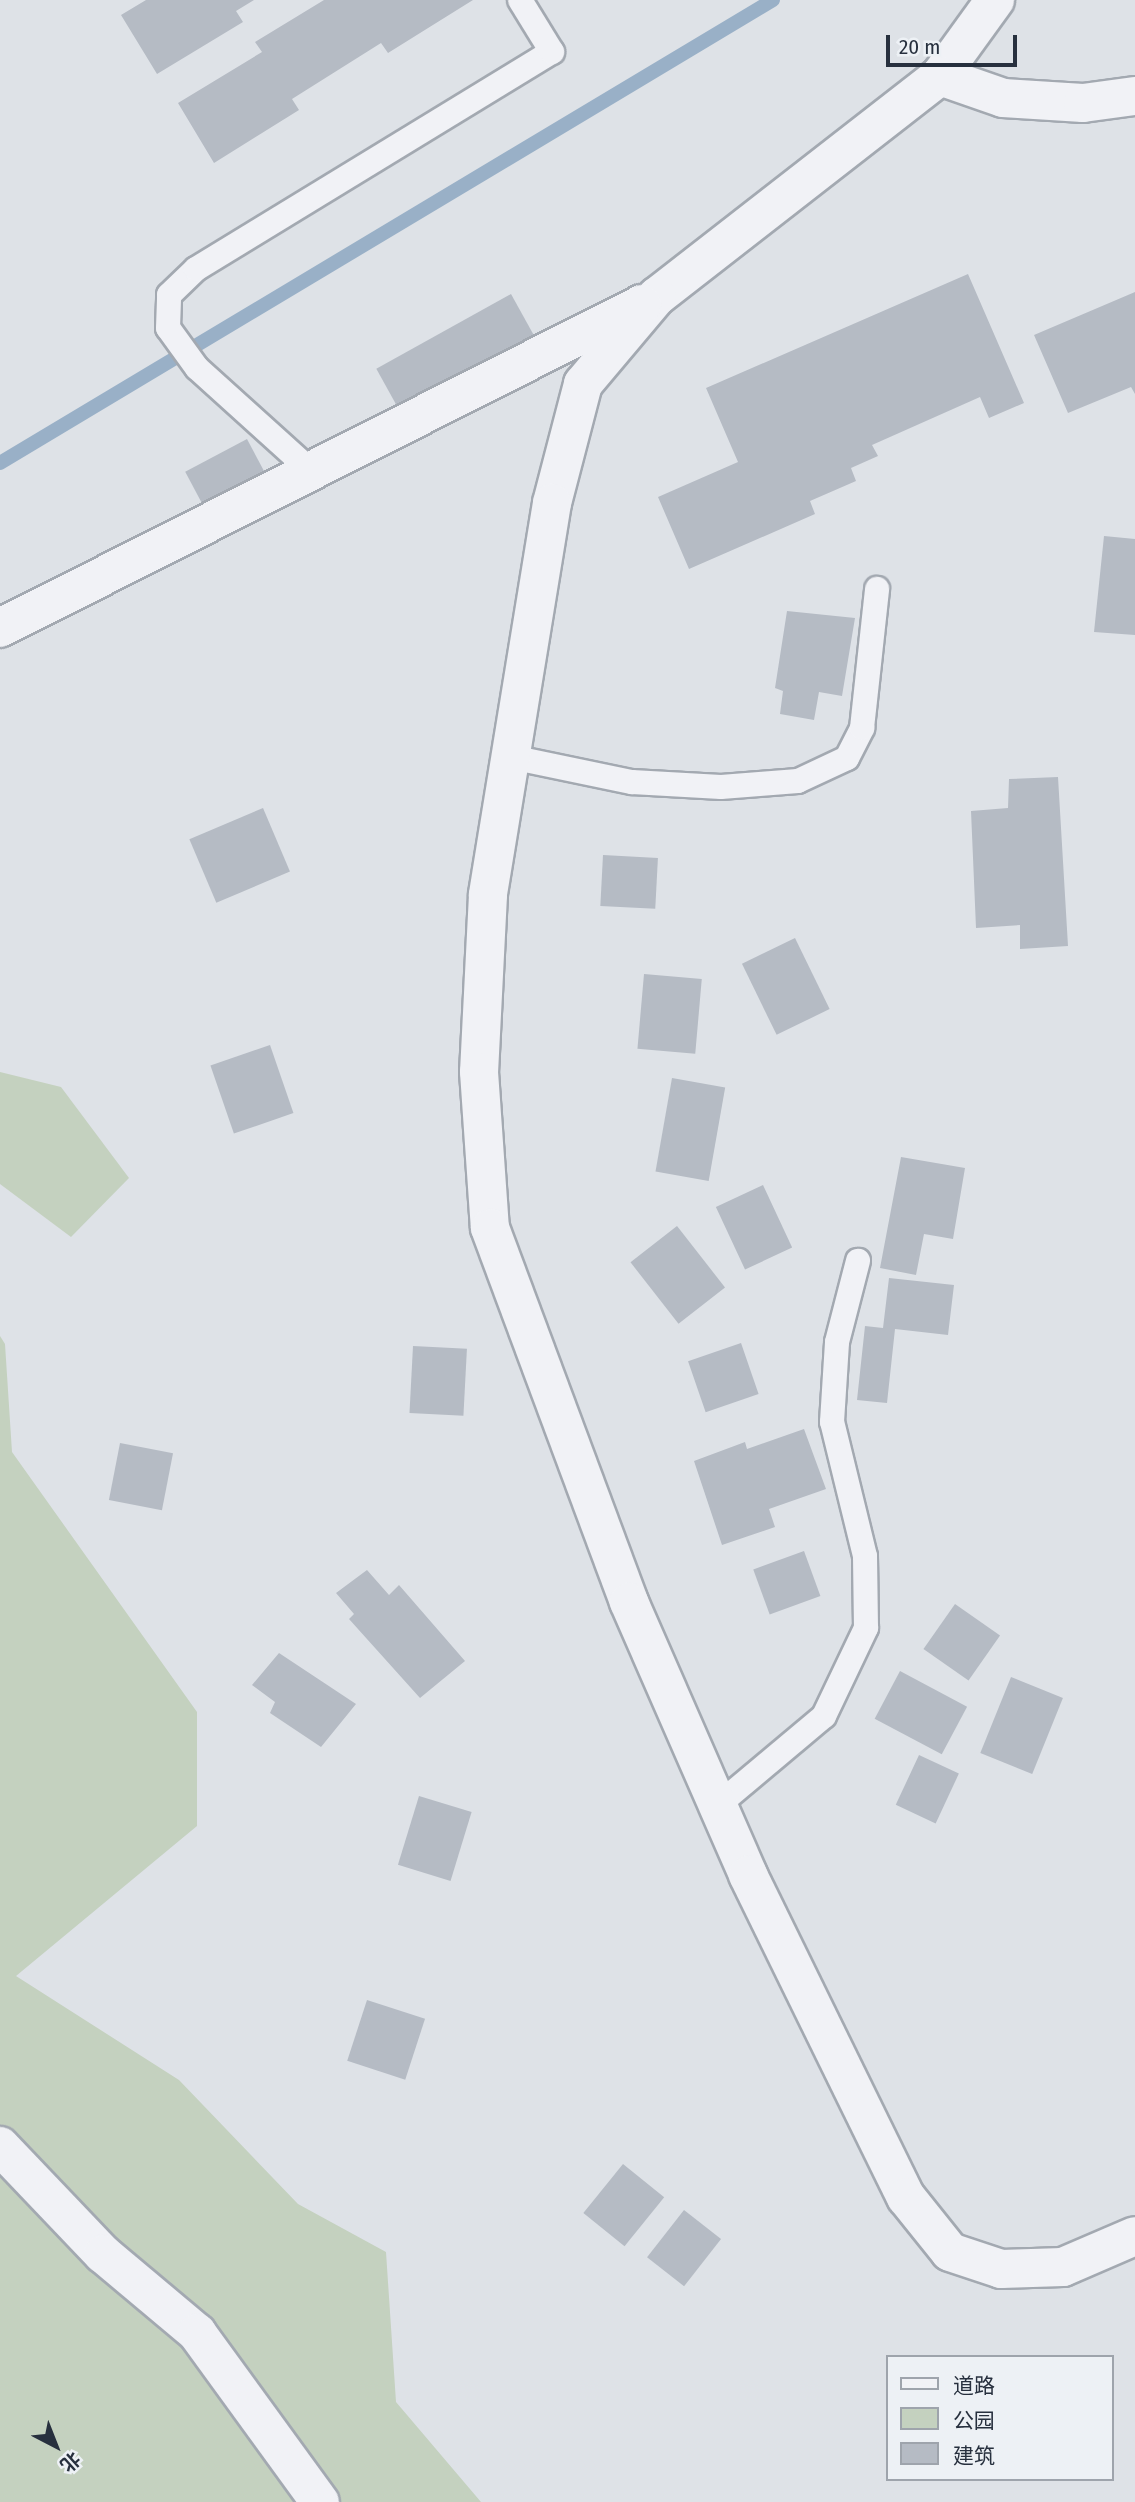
<!DOCTYPE html>
<meta charset="utf-8">
<style>
body{margin:0}
#map{position:relative;width:1135px;height:2502px;overflow:hidden;background:#dee2e7;font-family:"Fira Sans Condensed","Noto Sans SC",sans-serif}
div>[style]{position:absolute}
[style*='--x']{left:calc(var(--x)*1px);top:calc(var(--y)*1px);width:calc(var(--w)*1px);rotate:calc(var(--a)*1deg)}
.green>*{inset:0;background:#c4d1bf}
.stream>*{height:14px;margin:-7px;padding:0 7px;transform-origin:7px;border-radius:7px;background:#99b0c7}
.building>*{inset:0;background:#b5bbc4;transform-origin:0 0}
.roads{filter:drop-shadow(2px 0 #a3a9b1) drop-shadow(-2px 0 #a3a9b1) drop-shadow(0 2px #a3a9b1) drop-shadow(0 -2px #a3a9b1)}
.service>*{height:24px;margin:-12px;padding:0 12px;transform-origin:12px;border-radius:12px;background:#f1f2f6}
.minor>*{height:38px;margin:-19px;padding:0 19px;transform-origin:19px;border-radius:19px;background:#f1f2f6}
span{translate:-50% -50%;white-space:nowrap;text-align:center;line-height:1.15;-webkit-text-stroke:5px #edf1f5;paint-order:stroke}
.legend{position:absolute;left:886px;top:2355px;width:228px;height:126px;box-sizing:border-box;background:#edf1f5;border:2px solid #9ea4ac;margin:0;padding:9px 12px;list-style:none;font-size:21px;color:#27303e}
.legend li{display:flex;align-items:center;gap:14px;height:35px}
.legend b{width:35px;border:2px solid #9ea4ac}
.north{position:absolute;left:21px;top:2411px;width:70px;height:70px;-webkit-text-stroke:5px #edf1f5;paint-order:stroke;rotate:138deg;font-size:19px;font-weight:700;line-height:28px;text-align:center;color:#27303e}
.north::after{content:'';display:block;margin:auto;width:24px;height:32px;background:#27303e;clip-path:polygon(50% 0,100% 100%,50% 72%,0 100%)}
.scale{position:absolute;left:886px;top:35px;width:131px;height:32px;box-sizing:border-box;border:4px solid #27303e;border-top:0;padding-left:9px;font-size:21px;line-height:24px;white-space:nowrap;color:#27303e;-webkit-text-stroke:5px #edf1f5;paint-order:stroke}
</style>
<div id="map">
<div class="green">
<div style="clip-path:polygon(0 1072px,61px 1087px,129px 1178px,71px 1237px,0 1184px)"></div>
<div style="clip-path:polygon(0 1336px,5px 1344px,12px 1452px,197px 1712px,197px 1826px,16px 1976px,179px 2080px,298px 2204px,386px 2252px,396px 2402px,481px 2502px,0 2502px)"></div>
</div>
<div class="stream">
<div style="--x:0;--y:463;--w:901;--a:-30.92"></div>
</div>
<div class="building">
<div style="clip-path:polygon(146px 0,254px 0,236px 11px,243px 22px,157px 74px,121px 15px)"></div>
<div style="clip-path:polygon(324px 0,473px 0,388px 53px,381px 43px,292px 99px,299px 110px,214px 163px,178px 103px,262px 52px,255px 42px)"></div>
<div style="clip-path:polygon(968px 274px,1024px 403px,989px 418px,980px 397px,872px 445px,878px 456px,851px 468px,856px 481px,810px 501px,815px 514px,689px 569px,658px 497px,738px 462px,706px 388px)"></div>
<div style="clip-path:polygon(1135px 292px,1135px 394px,1131px 387px,1068px 413px,1034px 335px)"></div>
<div style="left:511px;top:294px;width:50px;height:154px;rotate:61deg"></div>
<div style="left:247px;top:439px;width:43px;height:70px;rotate:62deg"></div>
<div style="clip-path:polygon(1104px 536px,1135px 539px,1135px 635px,1094px 632px)"></div>
<div style="clip-path:polygon(787px 611px,855px 618px,842px 696px,819px 692px,814px 720px,780px 714px,783px 691px,775px 688px)"></div>
<div style="clip-path:polygon(1058px 777px,1068px 946px,1020px 949px,1020px 925px,976px 928px,971px 811px,1008px 808px,1009px 779px)"></div>
<div style="left:263px;top:808px;width:69px;height:80px;rotate:67deg"></div>
<div style="left:603px;top:855px;width:55px;height:51px;rotate:3deg"></div>
<div style="left:795px;top:938px;width:79px;height:59px;rotate:64deg"></div>
<div style="left:644px;top:974px;width:58px;height:75px;rotate:5deg"></div>
<div style="left:270px;top:1045px;width:72px;height:63px;rotate:71deg"></div>
<div style="left:672px;top:1078px;width:54px;height:95px;rotate:10deg"></div>
<div style="clip-path:polygon(901px 1157px,965px 1168px,953px 1239px,924px 1234px,916px 1275px,880px 1268px)"></div>
<div style="left:763px;top:1185px;width:69px;height:52px;rotate:65deg"></div>
<div style="left:677px;top:1226px;width:78px;height:59px;rotate:52deg"></div>
<div style="clip-path:polygon(889px 1278px,954px 1285px,948px 1335px,895px 1329px,887px 1403px,857px 1400px,865px 1326px,883px 1328px)"></div>
<div style="left:741px;top:1343px;width:54px;height:56px;rotate:71deg"></div>
<div style="left:413px;top:1346px;width:54px;height:67px;rotate:3deg"></div>
<div style="clip-path:polygon(804px 1429px,826px 1489px,769px 1509px,775px 1527px,722px 1545px,694px 1461px,745px 1442px,747px 1449px)"></div>
<div style="left:120px;top:1443px;width:54px;height:58px;rotate:11deg"></div>
<div style="left:804px;top:1551px;width:48px;height:54px;rotate:70deg"></div>
<div style="clip-path:polygon(367px 1570px,389px 1595px,399px 1585px,465px 1661px,420px 1698px,349px 1619px,354px 1614px,336px 1593px)"></div>
<div style="left:955px;top:1604px;width:55px;height:55px;rotate:35deg"></div>
<div style="clip-path:polygon(279px 1653px,356px 1704px,321px 1747px,270px 1713px,275px 1702px,252px 1685px)"></div>
<div style="left:900px;top:1671px;width:76px;height:54px;rotate:28deg"></div>
<div style="left:1011px;top:1677px;width:56px;height:82px;rotate:22deg"></div>
<div style="left:919px;top:1755px;width:44px;height:55px;rotate:25deg"></div>
<div style="left:419px;top:1796px;width:55px;height:72px;rotate:17deg"></div>
<div style="left:367px;top:2000px;width:61px;height:64px;rotate:18deg"></div>
<div style="left:623px;top:2164px;width:53px;height:63px;rotate:39deg"></div>
<div style="left:684px;top:2210px;width:47px;height:60px;rotate:38deg"></div>
</div>
<div class="roads">
<div class="service">
<div style="--x:310;--y:470;--w:152;--a:-137.9"></div>
<div style="--x:197;--y:368;--w:49;--a:-125.9"></div>
<div style="--x:168;--y:328;--w:33;--a:-88"></div>
<div style="--x:169;--y:295;--w:37;--a:-44"></div>
<div style="--x:196;--y:269;--w:417;--a:-31.4"></div>
<div style="--x:552;--y:52;--w:61;--a:-121.6"></div>
<div style="--x:511;--y:757;--w:124;--a:11.7"></div>
<div style="--x:632;--y:782;--w:89;--a:3.2"></div>
<div style="--x:721;--y:787;--w:77;--a:-4.5"></div>
<div style="--x:798;--y:781;--w:54;--a:-25.1"></div>
<div style="--x:847;--y:758;--w:34;--a:-63"></div>
<div style="--x:862;--y:728;--w:140;--a:-83.8"></div>
<div style="--x:718;--y:1805;--w:138;--a:-40"></div>
<div style="--x:824;--y:1716;--w:98;--a:-64.5"></div>
<div style="--x:866;--y:1628;--w:72;--a:-90.8"></div>
<div style="--x:865;--y:1556;--w:138;--a:-103.8"></div>
<div style="--x:832;--y:1422;--w:80;--a:-86.4"></div>
<div style="--x:837;--y:1342;--w:84;--a:-75.5"></div>
</div>
<div class="minor">
<div style="--x:995;--y:0;--w:94;--a:125.9"></div>
<div style="--x:940;--y:76;--w:358;--a:142.1"></div>
<div style="--x:657;--y:296;--w:115;--a:130.1"></div>
<div style="--x:583;--y:384;--w:123;--a:104.6"></div>
<div style="--x:552;--y:503;--w:397;--a:99.3"></div>
<div style="--x:488;--y:895;--w:177;--a:92.9"></div>
<div style="--x:479;--y:1072;--w:156;--a:86"></div>
<div style="--x:490;--y:1228;--w:399;--a:69.6"></div>
<div style="--x:629;--y:1602;--w:298;--a:66.4"></div>
<div style="--x:748;--y:1875;--w:359;--a:63.9"></div>
<div style="--x:906;--y:2197;--w:70;--a:51.3"></div>
<div style="--x:950;--y:2252;--w:54;--a:18.4"></div>
<div style="--x:1001;--y:2269;--w:62;--a:-1.8"></div>
<div style="--x:1063;--y:2267;--w:78;--a:-23.3"></div>
<div style="--x:940;--y:76;--w:67;--a:19.2"></div>
<div style="--x:1003;--y:98;--w:80;--a:3.6"></div>
<div style="--x:1083;--y:103;--w:52;--a:-7.7"></div>
<div style="--x:0;--y:628;--w:719;--a:-26.78"></div>
<div style="--x:0;--y:2146;--w:149;--a:46.4"></div>
<div style="--x:103;--y:2254;--w:123;--a:40"></div>
<div style="--x:197;--y:2333;--w:209;--a:54"></div>
</div>
</div>
<ul class="legend">
<li><b style="height:9px;background:#f1f2f6"></b>道路</li>
<li><b style="height:19px;background:#c4d1bf"></b>公园</li>
<li><b style="height:19px;background:#b5bbc4"></b>建筑</li>
</ul>
<div class="north">北</div>
<div class="scale">20 m</div>
</div>
